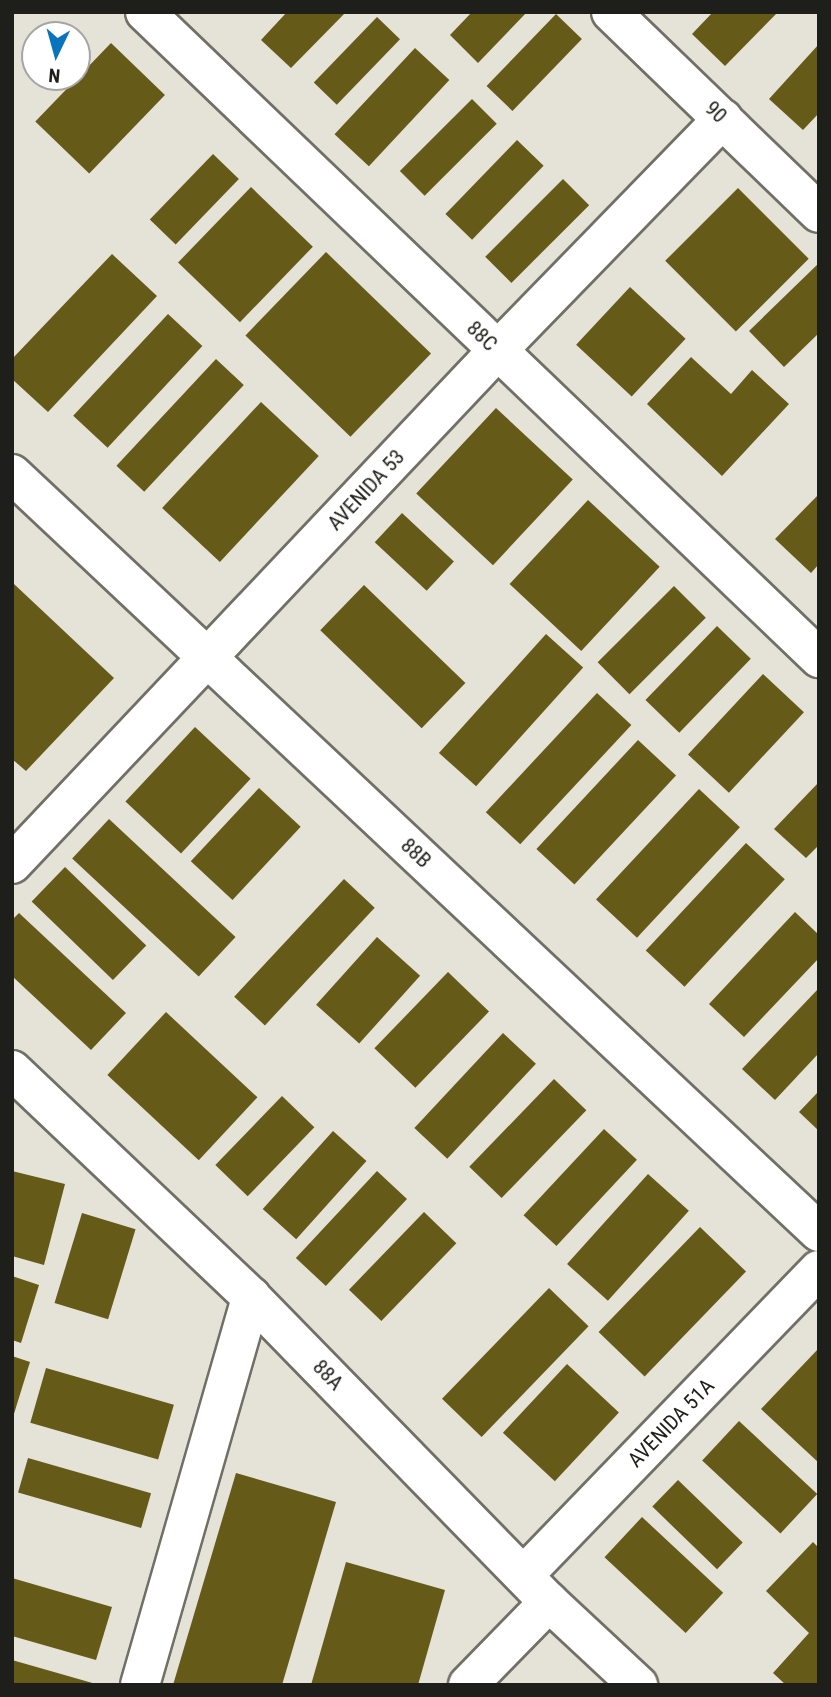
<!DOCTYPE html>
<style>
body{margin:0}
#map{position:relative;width:831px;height:1697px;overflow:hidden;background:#e5e3d8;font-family:"Roboto Condensed",sans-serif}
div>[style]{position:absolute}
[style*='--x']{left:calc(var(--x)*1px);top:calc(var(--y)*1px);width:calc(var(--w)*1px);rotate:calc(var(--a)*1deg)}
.building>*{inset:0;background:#665a18;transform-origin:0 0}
.roads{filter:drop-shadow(2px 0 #717066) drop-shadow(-2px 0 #717066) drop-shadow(0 2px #717066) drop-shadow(0 -2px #717066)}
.minor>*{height:38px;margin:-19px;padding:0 19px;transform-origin:19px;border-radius:19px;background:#fff}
span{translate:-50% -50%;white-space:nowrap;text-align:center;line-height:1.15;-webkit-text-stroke:7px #fff;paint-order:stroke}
.street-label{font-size:21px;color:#1e1e1a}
.frame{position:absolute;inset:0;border:14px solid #1e1e1a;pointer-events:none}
.north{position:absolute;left:21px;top:21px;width:70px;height:70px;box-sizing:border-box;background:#fff;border:2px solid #a5a5a3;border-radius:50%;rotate:185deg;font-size:19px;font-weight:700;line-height:28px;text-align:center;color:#1e1e1a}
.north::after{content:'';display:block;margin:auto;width:24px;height:32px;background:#0a73be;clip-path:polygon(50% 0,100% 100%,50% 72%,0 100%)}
</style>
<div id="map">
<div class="building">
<div style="clip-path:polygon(287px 12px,346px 12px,291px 68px,261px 40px)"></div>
<div style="clip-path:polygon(472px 12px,527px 12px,478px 63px,450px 35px)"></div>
<div style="clip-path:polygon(713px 12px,778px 12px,725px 66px,692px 34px)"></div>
<div style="left:556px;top:14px;width:36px;height:100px;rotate:44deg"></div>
<div style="left:377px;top:17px;width:32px;height:91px;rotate:44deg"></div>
<div style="left:111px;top:43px;width:75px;height:109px;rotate:44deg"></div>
<div style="clip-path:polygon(819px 44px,819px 113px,803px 130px,769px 99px)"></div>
<div style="left:415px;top:48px;width:47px;height:118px;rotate:43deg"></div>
<div style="left:472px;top:99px;width:35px;height:102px;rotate:45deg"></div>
<div style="left:517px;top:140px;width:37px;height:103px;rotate:44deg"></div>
<div style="left:213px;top:154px;width:36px;height:91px;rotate:44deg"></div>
<div style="left:563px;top:179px;width:37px;height:110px;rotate:45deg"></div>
<div style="left:251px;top:187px;width:86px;height:105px;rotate:44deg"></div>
<div style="left:738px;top:188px;width:100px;height:103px;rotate:45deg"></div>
<div style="left:326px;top:252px;width:146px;height:116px;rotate:44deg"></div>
<div style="clip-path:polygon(112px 254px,157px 296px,48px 412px,12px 379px,12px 359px)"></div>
<div style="clip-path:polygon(819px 263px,819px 333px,784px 367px,749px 331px)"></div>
<div style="left:630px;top:287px;width:76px;height:79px;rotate:43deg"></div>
<div style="left:168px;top:314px;width:47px;height:139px;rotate:43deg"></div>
<div style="clip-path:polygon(691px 357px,731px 394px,752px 370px,789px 404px,722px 476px,647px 404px)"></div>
<div style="left:216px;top:359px;width:38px;height:146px;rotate:43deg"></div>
<div style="left:261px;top:402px;width:79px;height:145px;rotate:43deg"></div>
<div style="left:496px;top:408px;width:105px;height:117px;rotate:43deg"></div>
<div style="clip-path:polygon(819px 494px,819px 564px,811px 573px,775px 539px)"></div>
<div style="left:588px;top:500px;width:98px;height:115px;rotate:43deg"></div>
<div style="left:402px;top:513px;width:71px;height:40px;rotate:43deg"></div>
<div style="clip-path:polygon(14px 584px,114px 678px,26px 771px,12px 759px)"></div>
<div style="left:364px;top:585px;width:141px;height:63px;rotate:44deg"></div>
<div style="left:674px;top:586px;width:45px;height:108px;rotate:45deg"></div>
<div style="left:717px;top:626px;width:47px;height:103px;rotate:44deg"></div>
<div style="left:546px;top:634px;width:50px;height:160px;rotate:42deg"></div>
<div style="left:763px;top:674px;width:56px;height:110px;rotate:43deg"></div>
<div style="left:597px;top:693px;width:47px;height:163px;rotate:43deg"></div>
<div style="left:195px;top:727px;width:76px;height:102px;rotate:43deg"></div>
<div style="left:638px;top:740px;width:52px;height:149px;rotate:43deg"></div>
<div style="clip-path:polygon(819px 782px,819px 845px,806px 858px,774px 829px)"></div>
<div style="left:259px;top:788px;width:57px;height:100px;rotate:43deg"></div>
<div style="left:699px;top:789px;width:56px;height:151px;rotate:43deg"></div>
<div style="left:109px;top:819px;width:173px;height:54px;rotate:43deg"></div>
<div style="left:746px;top:843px;width:53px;height:147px;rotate:43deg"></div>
<div style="left:65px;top:867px;width:113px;height:48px;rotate:44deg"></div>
<div style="left:344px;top:879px;width:42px;height:161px;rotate:43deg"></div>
<div style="clip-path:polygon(795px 912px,819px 935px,819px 958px,744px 1037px,709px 1004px)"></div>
<div style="clip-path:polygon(19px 913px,126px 1013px,91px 1050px,12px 976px,12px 920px)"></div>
<div style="left:377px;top:937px;width:58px;height:91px;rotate:42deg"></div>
<div style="left:448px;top:972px;width:57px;height:106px;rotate:44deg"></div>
<div style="clip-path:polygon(819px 988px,819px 1053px,775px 1100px,742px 1069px)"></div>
<div style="left:166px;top:1012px;width:125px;height:86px;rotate:43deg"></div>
<div style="left:503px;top:1033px;width:45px;height:130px;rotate:43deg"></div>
<div style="left:554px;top:1079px;width:45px;height:122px;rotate:44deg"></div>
<div style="clip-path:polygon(819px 1091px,819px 1131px,799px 1112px)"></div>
<div style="left:282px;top:1096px;width:45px;height:96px;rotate:44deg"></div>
<div style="left:604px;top:1129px;width:45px;height:118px;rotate:43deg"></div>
<div style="left:333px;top:1131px;width:45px;height:105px;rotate:42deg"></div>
<div style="clip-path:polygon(12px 1171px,65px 1184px,44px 1265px,12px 1256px)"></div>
<div style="left:377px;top:1171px;width:41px;height:119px;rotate:43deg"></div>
<div style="left:648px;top:1174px;width:55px;height:121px;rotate:42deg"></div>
<div style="left:424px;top:1212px;width:45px;height:108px;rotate:44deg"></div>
<div style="left:82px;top:1213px;width:56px;height:94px;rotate:17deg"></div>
<div style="left:700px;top:1227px;width:64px;height:146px;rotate:44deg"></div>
<div style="clip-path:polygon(12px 1276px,39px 1285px,21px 1343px,12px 1340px)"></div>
<div style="left:549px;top:1288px;width:55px;height:154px;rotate:44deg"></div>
<div style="clip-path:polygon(819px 1348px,819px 1463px,761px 1409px)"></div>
<div style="clip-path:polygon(12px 1356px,30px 1362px,13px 1417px,12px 1417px)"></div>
<div style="left:567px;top:1364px;width:71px;height:94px;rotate:43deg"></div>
<div style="left:46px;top:1368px;width:133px;height:57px;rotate:16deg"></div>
<div style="left:739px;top:1421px;width:107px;height:54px;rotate:43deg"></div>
<div style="left:28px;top:1458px;width:128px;height:36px;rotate:16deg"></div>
<div style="clip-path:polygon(236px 1473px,336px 1502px,282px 1685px,173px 1685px)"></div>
<div style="left:678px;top:1480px;width:90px;height:37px;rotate:44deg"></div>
<div style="left:642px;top:1517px;width:111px;height:55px;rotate:43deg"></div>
<div style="clip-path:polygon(813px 1542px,819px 1548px,819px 1685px,786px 1685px,773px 1673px,809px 1633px,766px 1591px)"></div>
<div style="clip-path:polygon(346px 1562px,445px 1590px,418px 1685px,311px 1685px)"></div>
<div style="clip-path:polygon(12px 1578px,112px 1607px,96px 1660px,12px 1636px)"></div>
<div style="clip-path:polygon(12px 1660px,96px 1684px,96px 1685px,12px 1685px)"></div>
</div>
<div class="roads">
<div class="minor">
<div style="--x:145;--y:12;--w:934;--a:43.78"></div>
<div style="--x:611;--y:12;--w:289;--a:44"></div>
<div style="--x:12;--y:474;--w:1107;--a:43.21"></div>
<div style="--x:12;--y:864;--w:706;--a:-46.61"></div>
<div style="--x:497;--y:351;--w:324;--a:-45.8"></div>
<div style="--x:12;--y:1070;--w:330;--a:43.5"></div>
<div style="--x:251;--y:1297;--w:426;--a:45.7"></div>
<div style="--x:549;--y:1602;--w:122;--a:43"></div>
<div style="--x:524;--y:1575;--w:424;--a:-46"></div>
<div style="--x:140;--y:1685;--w:404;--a:-74"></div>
<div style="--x:468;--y:1685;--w:116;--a:-45.7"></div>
</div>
</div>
<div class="street-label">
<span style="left:716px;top:112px;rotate:44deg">90</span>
<span style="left:482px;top:336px;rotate:44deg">88C</span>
<span style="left:366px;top:490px;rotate:-47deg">AVENIDA 53</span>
<span style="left:416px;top:853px;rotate:43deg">88B</span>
<span style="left:328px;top:1375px;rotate:46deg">88A</span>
<span style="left:671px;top:1423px;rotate:-46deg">AVENIDA 51A</span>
</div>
<div class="frame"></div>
<div class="north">N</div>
</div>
